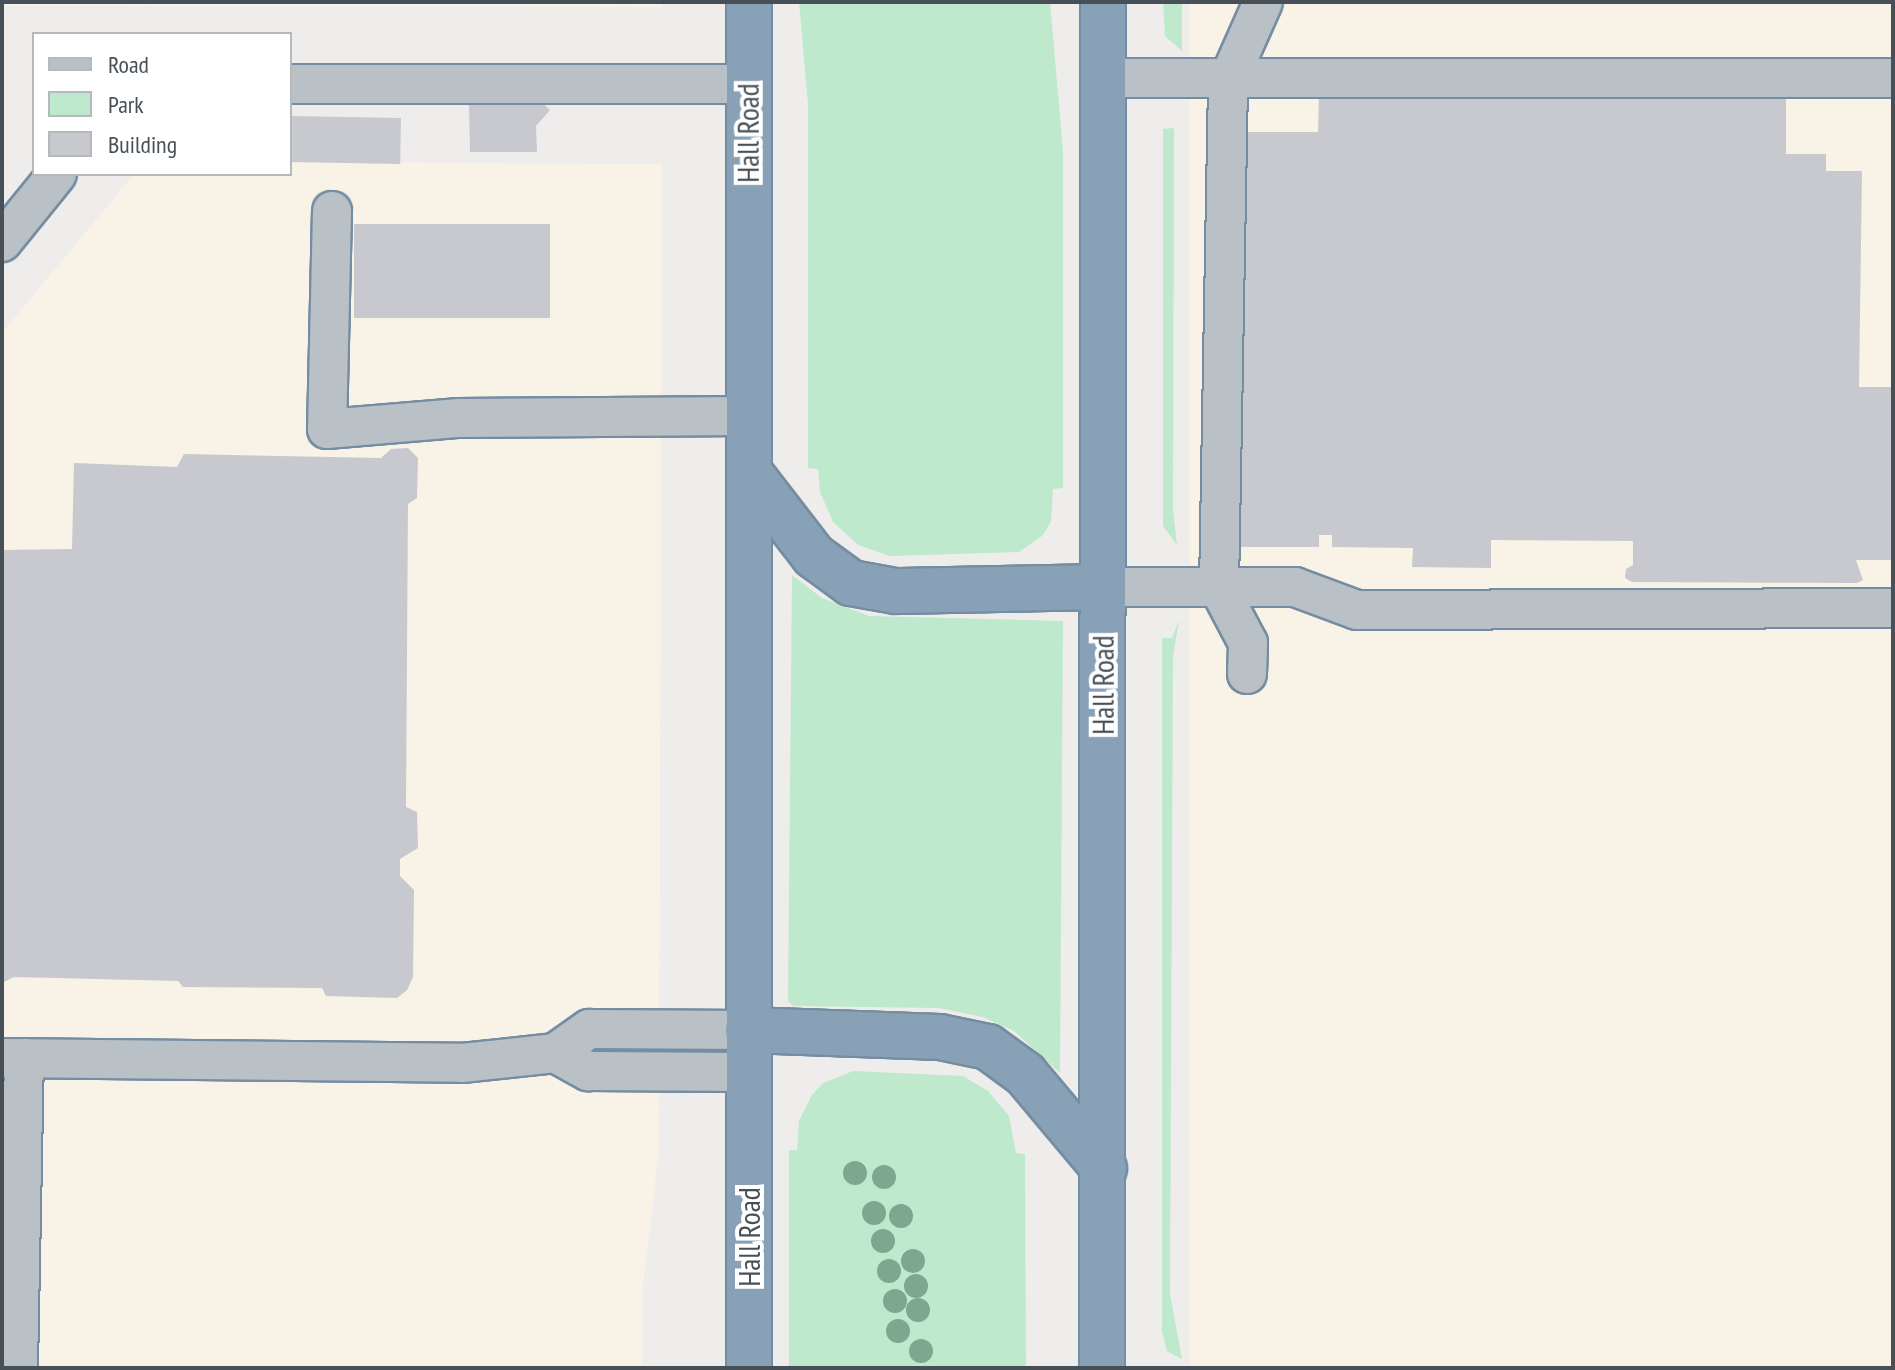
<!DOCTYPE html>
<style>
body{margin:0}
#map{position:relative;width:1895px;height:1370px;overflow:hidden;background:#efecec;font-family:"PT Sans Narrow",sans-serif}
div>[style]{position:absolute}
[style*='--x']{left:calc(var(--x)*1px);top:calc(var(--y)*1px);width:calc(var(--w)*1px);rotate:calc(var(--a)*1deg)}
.commercial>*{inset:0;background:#f9f2e6;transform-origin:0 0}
.green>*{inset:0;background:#bee9cc}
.building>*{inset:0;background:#c7c9cf;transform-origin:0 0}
.roads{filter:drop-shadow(2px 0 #748da2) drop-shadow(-2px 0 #748da2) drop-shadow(0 2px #748da2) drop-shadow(0 -2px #748da2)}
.minor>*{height:38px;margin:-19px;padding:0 19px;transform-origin:19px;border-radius:19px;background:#b9c1c7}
.highway>*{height:44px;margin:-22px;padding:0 22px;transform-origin:22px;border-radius:22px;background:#88a1b6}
.trees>*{width:24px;height:24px;margin:-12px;border-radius:50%;background:#7da88f}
span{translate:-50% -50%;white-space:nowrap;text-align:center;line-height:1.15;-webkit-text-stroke:8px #fff;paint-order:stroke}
.street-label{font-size:30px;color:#475057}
.frame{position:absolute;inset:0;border:4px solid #475057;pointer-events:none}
.legend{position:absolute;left:32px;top:32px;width:260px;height:144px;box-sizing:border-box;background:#fff;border:2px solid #b5b9bc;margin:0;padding:10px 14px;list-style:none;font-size:24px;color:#475057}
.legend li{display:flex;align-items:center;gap:16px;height:40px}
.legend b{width:40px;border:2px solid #b5b9bc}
</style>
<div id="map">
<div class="commercial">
<div style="clip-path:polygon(2px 2px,662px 2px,662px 7px,2px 6px)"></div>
<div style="left:1190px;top:2px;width:703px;height:1366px"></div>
<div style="clip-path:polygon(290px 162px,662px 164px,659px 1150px,642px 1294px,642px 1368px,2px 1368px,2px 333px,134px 174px,290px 174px)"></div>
</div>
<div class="green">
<div style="clip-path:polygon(799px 2px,1050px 2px,1063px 151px,1063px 488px,1053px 489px,1051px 522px,1042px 536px,1019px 552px,890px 556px,858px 545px,833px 522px,820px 492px,818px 469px,808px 468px,808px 104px)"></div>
<div style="clip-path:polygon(1163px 2px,1182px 2px,1182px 51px,1165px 36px)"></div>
<div style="clip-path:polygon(1174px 128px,1173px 511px,1177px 545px,1163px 526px,1163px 129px)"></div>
<div style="clip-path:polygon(792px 575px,822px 598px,869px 616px,1063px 621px,1060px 1073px,1014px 1031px,983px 1017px,939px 1008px,793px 1006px,788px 1001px)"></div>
<div style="clip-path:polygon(1179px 620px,1173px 657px,1170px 1294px,1182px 1359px,1167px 1351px,1162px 1331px,1162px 638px,1172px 638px)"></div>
<div style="clip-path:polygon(853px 1071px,963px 1076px,988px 1091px,1009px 1116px,1016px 1153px,1025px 1154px,1026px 1368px,789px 1368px,789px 1150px,797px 1150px,799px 1121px,812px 1095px,823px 1083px)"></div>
</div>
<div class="building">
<div style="clip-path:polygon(1319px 95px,1786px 98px,1786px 154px,1826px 154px,1826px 171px,1862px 171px,1859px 387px,1893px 387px,1893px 560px,1856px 560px,1863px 580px,1857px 583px,1632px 582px,1625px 578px,1626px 569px,1633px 565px,1633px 541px,1491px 540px,1491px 568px,1412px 567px,1413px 548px,1332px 547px,1332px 535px,1319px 535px,1319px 547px,1239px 547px,1242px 132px,1318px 132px)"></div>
<div style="clip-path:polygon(535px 96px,550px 110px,536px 126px,537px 152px,470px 152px,469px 105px,524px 104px)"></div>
<div style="left:290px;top:116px;width:111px;height:46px;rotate:1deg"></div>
<div style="left:354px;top:224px;width:196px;height:94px"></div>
<div style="clip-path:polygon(408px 448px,418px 458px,417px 498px,408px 504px,406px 807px,417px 812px,418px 848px,400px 859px,400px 876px,414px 890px,413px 977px,407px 990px,397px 998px,326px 996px,322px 988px,183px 987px,178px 981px,14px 977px,2px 983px,2px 550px,72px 549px,74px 463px,177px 467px,184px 454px,381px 458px,391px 449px)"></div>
</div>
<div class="roads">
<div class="minor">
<div style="--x:1103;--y:78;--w:790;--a:0"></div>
<div style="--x:290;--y:84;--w:458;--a:0"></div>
<div style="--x:332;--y:211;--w:218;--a:91.3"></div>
<div style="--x:327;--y:429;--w:130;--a:-4.8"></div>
<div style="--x:457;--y:418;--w:292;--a:-0.4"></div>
<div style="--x:2;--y:242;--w:87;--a:-51"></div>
<div style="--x:1103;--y:587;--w:192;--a:0"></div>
<div style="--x:1295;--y:587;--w:66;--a:20.4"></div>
<div style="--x:1357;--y:610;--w:536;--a:-0.21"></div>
<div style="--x:1247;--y:674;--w:31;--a:-88"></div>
<div style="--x:1248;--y:643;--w:62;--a:-117.8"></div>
<div style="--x:1219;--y:588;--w:507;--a:-88.98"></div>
<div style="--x:1228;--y:81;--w:86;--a:-66.1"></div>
<div style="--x:555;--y:1053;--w:38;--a:29"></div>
<div style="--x:588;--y:1071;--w:161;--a:0.4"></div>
<div style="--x:2;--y:1058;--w:460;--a:0.6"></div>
<div style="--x:462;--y:1063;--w:94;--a:-6.1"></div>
<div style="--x:555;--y:1053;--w:42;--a:-35.2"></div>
<div style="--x:589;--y:1029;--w:159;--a:0.4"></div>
<div style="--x:18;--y:1368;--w:310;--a:-88.9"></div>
</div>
<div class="highway">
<div style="--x:749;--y:2;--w:1366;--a:90"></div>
<div style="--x:749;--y:472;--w:106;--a:52.3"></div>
<div style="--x:814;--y:556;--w:46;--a:36.1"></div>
<div style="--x:851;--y:583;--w:46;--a:10.1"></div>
<div style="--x:896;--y:591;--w:207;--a:-1.1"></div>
<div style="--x:748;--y:1030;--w:192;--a:2.1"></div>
<div style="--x:940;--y:1037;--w:49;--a:11.8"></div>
<div style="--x:988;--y:1047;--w:46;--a:36.1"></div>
<div style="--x:1025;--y:1074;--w:123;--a:50"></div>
<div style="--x:1102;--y:1368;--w:1366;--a:-89.96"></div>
</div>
</div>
<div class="trees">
<div style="left:855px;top:1173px"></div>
<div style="left:884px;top:1177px"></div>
<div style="left:874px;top:1213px"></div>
<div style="left:901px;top:1216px"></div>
<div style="left:883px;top:1241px"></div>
<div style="left:913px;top:1261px"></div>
<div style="left:889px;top:1271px"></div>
<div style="left:916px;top:1286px"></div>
<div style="left:895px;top:1301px"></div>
<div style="left:918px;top:1310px"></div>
<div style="left:898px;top:1331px"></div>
<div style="left:921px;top:1351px"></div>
</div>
<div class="street-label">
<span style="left:748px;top:133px;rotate:-90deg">Hall Road</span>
<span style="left:1103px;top:685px;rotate:-90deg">Hall Road</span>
<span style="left:749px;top:1237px;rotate:-90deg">Hall Road</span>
</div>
<div class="frame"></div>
<ul class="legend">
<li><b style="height:10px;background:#b9c1c7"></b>Road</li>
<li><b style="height:22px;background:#bee9cc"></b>Park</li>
<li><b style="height:22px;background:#c7c9cf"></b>Building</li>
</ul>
</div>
